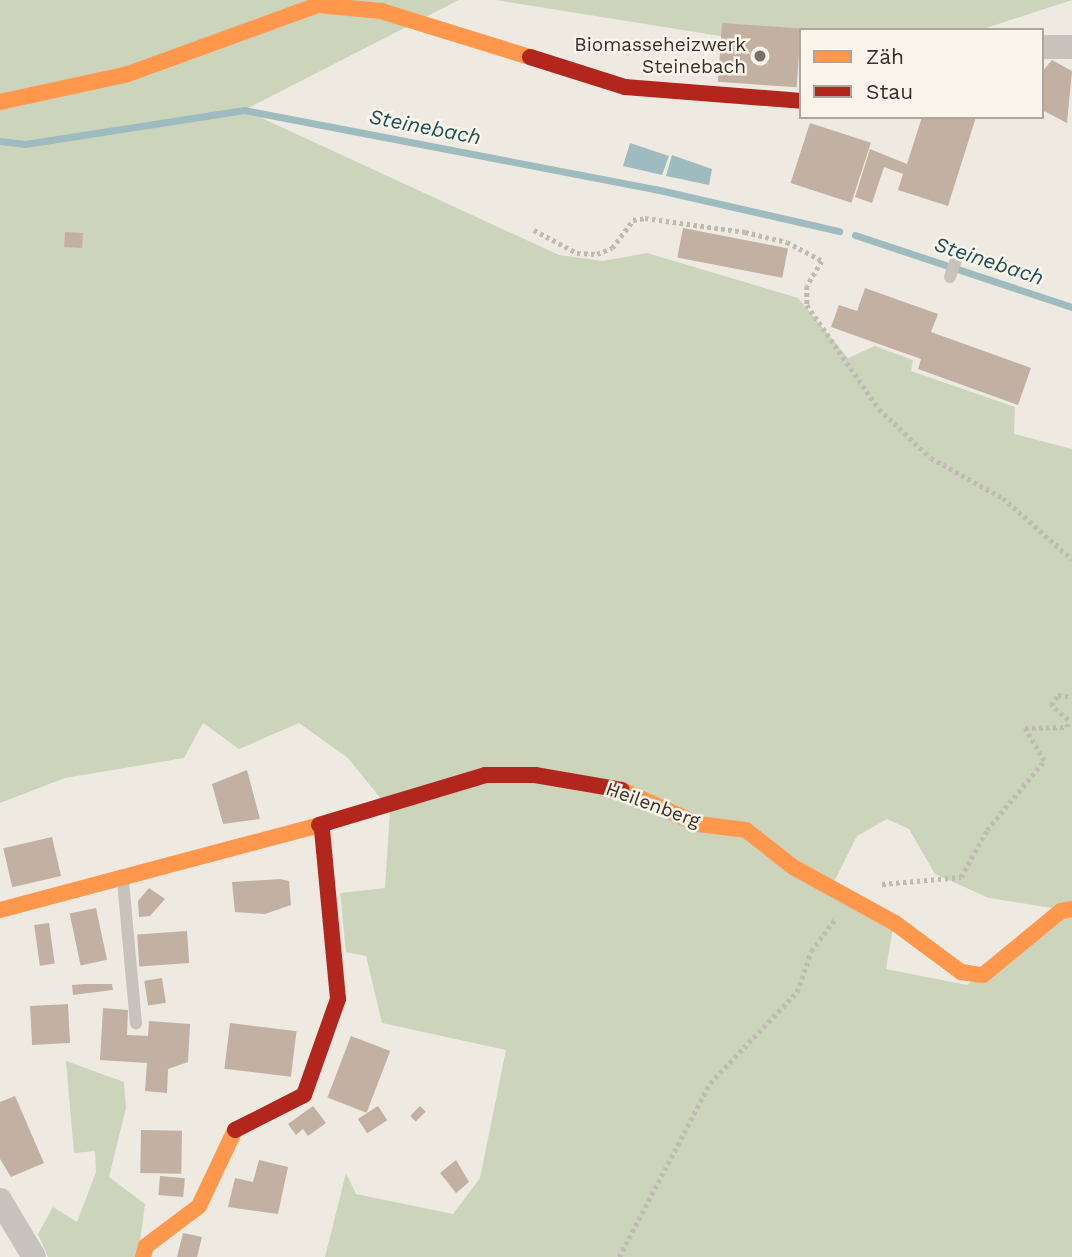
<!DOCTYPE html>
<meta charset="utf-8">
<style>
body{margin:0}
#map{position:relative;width:1072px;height:1257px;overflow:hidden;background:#eeeae2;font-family:"Work Sans",sans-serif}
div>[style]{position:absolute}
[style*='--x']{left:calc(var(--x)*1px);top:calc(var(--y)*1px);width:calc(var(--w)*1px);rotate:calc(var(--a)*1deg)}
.green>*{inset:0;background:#ccd4bc}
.water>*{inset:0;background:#9ebcc0}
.stream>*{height:7px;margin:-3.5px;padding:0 3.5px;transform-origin:3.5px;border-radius:3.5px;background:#9ebcc0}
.building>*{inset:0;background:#c2b0a3;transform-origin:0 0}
.path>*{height:4.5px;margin-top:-2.25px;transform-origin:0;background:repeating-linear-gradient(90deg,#c0bab3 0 3.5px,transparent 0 7px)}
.lane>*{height:12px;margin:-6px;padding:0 6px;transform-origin:6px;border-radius:6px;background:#c7c2bb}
.street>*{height:24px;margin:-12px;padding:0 12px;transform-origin:12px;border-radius:12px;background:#c7c2bb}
.slow>*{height:16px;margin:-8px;padding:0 8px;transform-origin:8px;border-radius:8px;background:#ff974d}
.jam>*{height:16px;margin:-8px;padding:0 8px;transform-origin:8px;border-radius:8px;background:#b3261e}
.dots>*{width:19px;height:19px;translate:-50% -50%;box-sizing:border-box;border:4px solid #faf5ea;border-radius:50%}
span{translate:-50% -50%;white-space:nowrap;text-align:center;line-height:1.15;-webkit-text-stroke:5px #faf5ea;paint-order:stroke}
.poi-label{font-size:19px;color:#383029}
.right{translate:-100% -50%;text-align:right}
.street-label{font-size:19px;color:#383029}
.water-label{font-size:21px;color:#1d505b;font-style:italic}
.legend{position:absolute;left:799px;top:28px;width:245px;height:91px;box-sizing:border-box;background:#faf5ea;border:2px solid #aca69d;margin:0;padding:9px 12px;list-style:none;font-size:21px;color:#383029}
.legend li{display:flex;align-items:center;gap:14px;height:35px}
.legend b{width:35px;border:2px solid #aca69d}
</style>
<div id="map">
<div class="green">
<div style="clip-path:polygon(evenodd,0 0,459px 0,244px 110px,559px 255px,603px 261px,647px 253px,798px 298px,848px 358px,875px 346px,913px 360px,911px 371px,1015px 407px,1014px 434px,1072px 449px,1072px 1257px,325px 1257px,346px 1173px,356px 1194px,453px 1214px,480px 1178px,506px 1050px,382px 1023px,366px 956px,346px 952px,340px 893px,385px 888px,390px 810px,348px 758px,299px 723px,239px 749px,203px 723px,184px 758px,65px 778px,0 803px,0 0,887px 819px,909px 829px,935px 874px,989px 898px,1052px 908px,967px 985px,886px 969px,893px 928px,833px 884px,857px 836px,887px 819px)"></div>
<div style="clip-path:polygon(496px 0,1072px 0,980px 30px,801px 30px,801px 49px)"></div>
<div style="clip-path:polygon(66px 1061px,124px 1082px,126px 1108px,109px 1177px,145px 1204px,138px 1257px,48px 1257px,38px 1234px,53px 1207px,77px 1222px,96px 1172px,95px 1151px,74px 1153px)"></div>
</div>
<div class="water">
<div style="clip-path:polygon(630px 143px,669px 156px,662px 175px,623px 166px)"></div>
<div style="clip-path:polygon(672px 155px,712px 169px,709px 185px,666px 176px)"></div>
</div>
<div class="stream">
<div style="--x:0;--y:141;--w:25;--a:7"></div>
<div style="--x:25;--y:144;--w:222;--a:-8.8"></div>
<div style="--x:244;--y:110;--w:419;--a:10.9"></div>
<div style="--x:655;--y:189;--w:189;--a:12.9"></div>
<div style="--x:855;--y:235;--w:229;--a:18.4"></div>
</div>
<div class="building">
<div style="left:722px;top:23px;width:79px;height:59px;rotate:4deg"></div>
<div style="clip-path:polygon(1052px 60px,1072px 71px,1067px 123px,1042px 110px,1042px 72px)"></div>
<div style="clip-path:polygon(922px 117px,976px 117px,948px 206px,898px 190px,903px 174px,884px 167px,872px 203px,855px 197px,870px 149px,907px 164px)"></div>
<div style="left:810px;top:123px;width:64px;height:63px;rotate:18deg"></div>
<div style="left:683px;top:228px;width:107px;height:30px;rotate:11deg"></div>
<div style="left:65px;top:232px;width:18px;height:15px;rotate:3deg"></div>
<div style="clip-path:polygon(865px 288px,938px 314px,931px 332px,1031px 368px,1018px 405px,918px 369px,921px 359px,831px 327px,839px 305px,857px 311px)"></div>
<div style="clip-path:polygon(247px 770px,260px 819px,223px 824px,212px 784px)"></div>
<div style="left:52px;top:837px;width:40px;height:50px;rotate:77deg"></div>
<div style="clip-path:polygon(280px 879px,289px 881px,291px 905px,265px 914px,235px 912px,232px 882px)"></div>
<div style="clip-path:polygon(149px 888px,165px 899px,150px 916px,139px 917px,138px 901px)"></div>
<div style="left:96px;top:908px;width:53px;height:27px;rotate:78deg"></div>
<div style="left:49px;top:923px;width:41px;height:15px;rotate:82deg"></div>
<div style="left:187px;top:931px;width:32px;height:50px;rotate:86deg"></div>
<div style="left:162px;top:978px;width:25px;height:18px;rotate:81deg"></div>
<div style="clip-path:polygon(84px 984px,112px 984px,113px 990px,73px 995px,72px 985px)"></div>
<div style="left:68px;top:1004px;width:39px;height:38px;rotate:87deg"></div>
<div style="clip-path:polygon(103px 1008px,128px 1010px,127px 1035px,148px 1036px,149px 1021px,190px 1024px,188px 1062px,168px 1069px,167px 1093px,145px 1091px,147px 1063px,100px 1060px)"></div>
<div style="left:230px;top:1023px;width:67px;height:46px;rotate:7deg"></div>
<div style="left:351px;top:1036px;width:42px;height:66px;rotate:21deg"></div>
<div style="clip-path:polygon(15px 1096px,44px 1163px,11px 1177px,0 1159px,0 1102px)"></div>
<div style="clip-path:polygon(313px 1106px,326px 1123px,308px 1136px,303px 1129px,296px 1135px,288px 1124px)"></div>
<div style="left:378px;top:1106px;width:17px;height:24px;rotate:57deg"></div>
<div style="left:420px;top:1106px;width:8px;height:14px;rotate:45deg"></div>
<div style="left:141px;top:1130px;width:41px;height:43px;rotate:1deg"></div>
<div style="clip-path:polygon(259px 1160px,288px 1167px,278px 1214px,228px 1207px,235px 1178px,253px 1182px)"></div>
<div style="clip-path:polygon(456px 1160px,469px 1182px,456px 1193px,440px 1173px)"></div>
<div style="left:160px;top:1176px;width:25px;height:19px;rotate:5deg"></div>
<div style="clip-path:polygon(183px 1233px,202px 1237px,197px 1257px,177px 1257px)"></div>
</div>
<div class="path">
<div style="--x:534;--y:230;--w:49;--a:28.1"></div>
<div style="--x:577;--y:253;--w:20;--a:3"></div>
<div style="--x:597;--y:254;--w:16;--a:-22"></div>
<div style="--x:612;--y:248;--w:35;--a:-53"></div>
<div style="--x:633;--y:220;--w:12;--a:-9"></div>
<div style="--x:645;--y:218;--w:101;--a:8"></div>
<div style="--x:745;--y:232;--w:43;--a:13.4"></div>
<div style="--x:787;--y:242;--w:40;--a:28"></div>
<div style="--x:822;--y:261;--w:29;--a:121"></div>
<div style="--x:807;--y:286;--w:19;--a:90"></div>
<div style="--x:807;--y:305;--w:126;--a:55.3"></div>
<div style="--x:879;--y:409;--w:71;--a:43.3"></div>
<div style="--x:931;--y:458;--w:82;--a:29.1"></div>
<div style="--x:1003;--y:498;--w:92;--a:41.5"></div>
<div style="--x:882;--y:884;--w:79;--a:-5.1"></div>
<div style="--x:961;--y:877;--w:54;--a:-61"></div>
<div style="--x:987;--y:830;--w:89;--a:-50.4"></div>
<div style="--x:1044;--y:761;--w:38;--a:-120"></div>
<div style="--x:1025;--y:728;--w:42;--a:-1.4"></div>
<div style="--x:1067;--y:727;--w:7;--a:-82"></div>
<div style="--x:1068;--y:720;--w:23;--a:-139"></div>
<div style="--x:1051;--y:705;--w:12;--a:-55"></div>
<div style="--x:1058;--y:695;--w:14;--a:8"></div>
<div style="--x:619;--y:1257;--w:196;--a:-62.4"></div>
<div style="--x:710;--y:1083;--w:126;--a:-46.3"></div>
<div style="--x:797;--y:992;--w:43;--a:-71.1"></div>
<div style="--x:811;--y:951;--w:40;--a:-53"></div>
</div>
<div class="lane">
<div style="--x:950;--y:277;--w:24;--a:-71"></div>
<div style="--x:123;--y:881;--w:143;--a:84.8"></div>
</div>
<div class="street">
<div style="--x:1042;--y:47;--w:30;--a:0"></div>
<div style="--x:0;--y:1200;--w:66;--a:59.2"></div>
</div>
<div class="slow">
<div style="--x:0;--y:102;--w:131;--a:-12.3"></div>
<div style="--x:128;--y:74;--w:202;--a:-20"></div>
<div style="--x:318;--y:5;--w:63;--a:5.4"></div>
<div style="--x:381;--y:11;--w:156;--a:17.2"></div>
<div style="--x:622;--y:790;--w:83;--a:24.1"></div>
<div style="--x:698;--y:824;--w:48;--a:7.1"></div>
<div style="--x:746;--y:830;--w:60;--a:38.2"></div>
<div style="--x:793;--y:867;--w:116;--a:28.8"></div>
<div style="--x:895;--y:923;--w:82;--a:36.6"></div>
<div style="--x:961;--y:972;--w:22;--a:8"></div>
<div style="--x:983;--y:975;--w:101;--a:-39.4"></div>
<div style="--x:1061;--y:911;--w:11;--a:-10"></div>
<div style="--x:0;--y:910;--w:330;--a:-14.9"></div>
<div style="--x:319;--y:825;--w:6;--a:59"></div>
<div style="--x:143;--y:1257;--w:11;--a:-75"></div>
<div style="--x:146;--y:1246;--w:66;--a:-37"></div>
<div style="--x:199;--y:1206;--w:84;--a:-64.7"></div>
</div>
<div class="jam">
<div style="--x:530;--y:57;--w:100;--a:17.5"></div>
<div style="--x:625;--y:87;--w:177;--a:4.5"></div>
<div style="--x:319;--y:825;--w:174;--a:-16.7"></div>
<div style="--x:486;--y:775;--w:49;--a:0"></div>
<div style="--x:535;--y:775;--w:88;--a:9.8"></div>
<div style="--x:235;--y:1130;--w:77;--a:-26.9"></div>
<div style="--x:304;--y:1095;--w:102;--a:-70.5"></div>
<div style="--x:338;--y:999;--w:170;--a:-95.4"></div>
</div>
<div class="dots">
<div style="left:760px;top:56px;background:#78716a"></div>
</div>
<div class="poi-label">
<span class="right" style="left:746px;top:56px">Biomasseheizwerk<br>Steinebach</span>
</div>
<div class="street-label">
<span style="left:653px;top:805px;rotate:20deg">Heilenberg</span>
</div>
<div class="water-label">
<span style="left:425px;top:127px;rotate:11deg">Steinebach</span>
<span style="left:989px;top:261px;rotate:18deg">Steinebach</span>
</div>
<ul class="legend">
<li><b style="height:9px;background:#ff974d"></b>Zäh</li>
<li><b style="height:9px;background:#b3261e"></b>Stau</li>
</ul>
</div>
